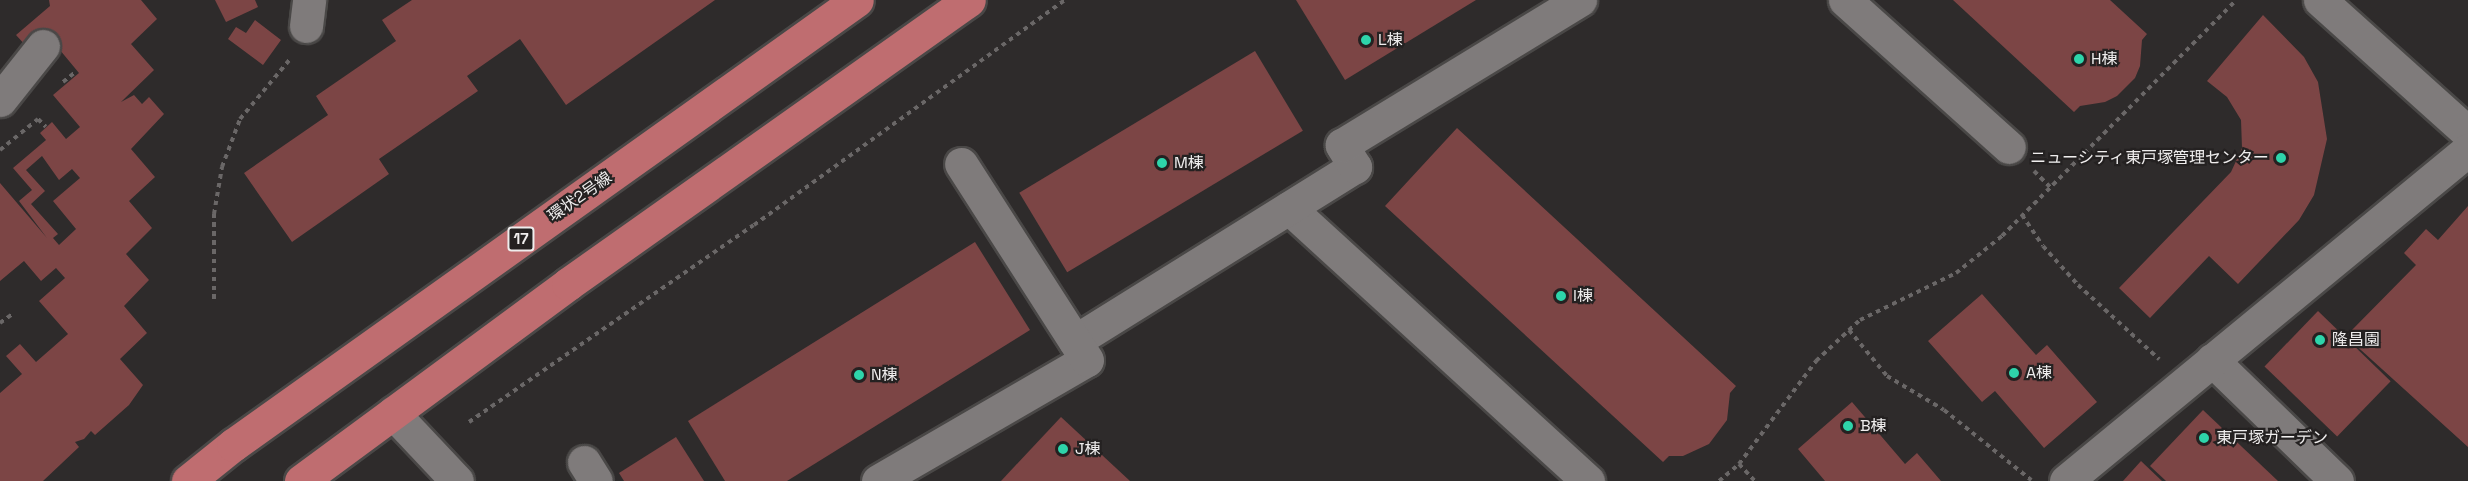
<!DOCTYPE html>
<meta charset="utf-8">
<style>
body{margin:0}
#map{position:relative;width:2468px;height:481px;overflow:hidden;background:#2e2b2b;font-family:"Space Grotesk","Noto Sans JP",sans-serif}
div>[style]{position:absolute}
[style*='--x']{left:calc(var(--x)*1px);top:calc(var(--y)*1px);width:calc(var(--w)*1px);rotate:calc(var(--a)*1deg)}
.building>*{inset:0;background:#7c4545;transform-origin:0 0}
.path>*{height:4px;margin-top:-2px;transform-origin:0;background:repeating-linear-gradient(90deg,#6a6767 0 4.5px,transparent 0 9px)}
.roads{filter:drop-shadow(2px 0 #4a4847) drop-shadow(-2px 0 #4a4847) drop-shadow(0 2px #4a4847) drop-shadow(0 -2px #4a4847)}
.minor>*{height:33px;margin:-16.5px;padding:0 16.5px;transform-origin:16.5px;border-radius:16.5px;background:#7f7b7b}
.major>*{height:33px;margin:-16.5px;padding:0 16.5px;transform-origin:16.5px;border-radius:16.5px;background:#bf6d70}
.dots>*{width:16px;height:16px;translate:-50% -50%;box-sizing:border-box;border:3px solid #242121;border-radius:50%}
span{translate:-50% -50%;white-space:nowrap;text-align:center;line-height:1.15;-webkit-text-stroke:4.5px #242121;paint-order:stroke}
.shield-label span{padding:2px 4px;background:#242121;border:2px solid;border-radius:4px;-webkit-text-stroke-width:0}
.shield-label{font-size:15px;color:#efeded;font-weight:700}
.poi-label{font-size:16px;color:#efeded}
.left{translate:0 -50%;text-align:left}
.right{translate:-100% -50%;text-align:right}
.street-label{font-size:16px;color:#efeded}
</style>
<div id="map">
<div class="building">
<div style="clip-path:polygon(evenodd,49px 0,141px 0,157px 19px,131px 44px,154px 70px,121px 102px,134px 95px,142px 104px,149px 97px,164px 114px,131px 149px,155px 177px,129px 201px,152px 228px,126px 254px,149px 280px,124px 306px,147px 333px,120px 359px,143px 385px,129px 405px,95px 435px,91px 431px,84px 439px,75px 442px,79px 447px,43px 481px,0 481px,0 393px,22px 374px,6px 356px,20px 344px,36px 362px,68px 334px,39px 301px,65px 278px,56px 268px,41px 281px,24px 261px,0 281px,0 183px,47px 238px,19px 201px,32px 190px,13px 168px,46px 140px,40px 133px,52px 122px,66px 139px,80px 127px,53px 95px,79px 73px,45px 32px,27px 47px,16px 35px,50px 6px,49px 0,42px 156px,59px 180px,72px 169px,80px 178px,53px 201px,76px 229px,59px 245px,53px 238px,58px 234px,31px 204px,45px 191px,26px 170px,42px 156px)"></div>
<div style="clip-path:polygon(215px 0,255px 0,258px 7px,226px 22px)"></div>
<div style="clip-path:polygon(412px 0,715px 0,566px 105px,520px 39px,467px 76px,478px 91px,379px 159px,389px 174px,292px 242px,244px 173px,328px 115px,316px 96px,396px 41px,382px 20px)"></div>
<div style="clip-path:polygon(1296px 0,1476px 0,1345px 80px)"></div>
<div style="clip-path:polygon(1953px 0,2110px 0,2147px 34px,2142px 40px,2140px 66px,2135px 78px,2117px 96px,2105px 102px,2080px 106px,2074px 112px)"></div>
<div style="clip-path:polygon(2263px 15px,2304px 57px,2318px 82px,2327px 139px,2314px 195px,2299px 220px,2238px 284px,2209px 256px,2150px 318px,2119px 288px,2231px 172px,2242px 148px,2241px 120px,2227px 97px,2207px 81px)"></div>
<div style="clip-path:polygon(255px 20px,281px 40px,263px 65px,228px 39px,236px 27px,246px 33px)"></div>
<div style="left:1255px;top:51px;width:93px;height:275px;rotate:59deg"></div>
<div style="clip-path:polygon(1457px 128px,1736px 386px,1730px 393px,1727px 420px,1709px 444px,1683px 456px,1669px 456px,1663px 462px,1385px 206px)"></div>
<div style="clip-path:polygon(2468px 206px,2468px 447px,2351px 341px,2354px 337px,2349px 333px,2416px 265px,2404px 253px,2426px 229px,2438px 240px)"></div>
<div style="clip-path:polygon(975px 242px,1030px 330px,787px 481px,725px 481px,688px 421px)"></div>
<div style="clip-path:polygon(1982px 294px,2036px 355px,2047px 345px,2097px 402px,2044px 448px,1995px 391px,1982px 402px,1928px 341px)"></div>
<div style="left:2318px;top:311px;width:101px;height:77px;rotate:44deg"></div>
<div style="clip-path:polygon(1852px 402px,1905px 464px,1917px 453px,1941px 481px,1825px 481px,1798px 449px)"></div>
<div style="clip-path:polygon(2203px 410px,2278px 481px,2166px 481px,2150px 466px)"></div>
<div style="clip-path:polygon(1061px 417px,1130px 481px,1001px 481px)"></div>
<div style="clip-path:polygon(676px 437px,704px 481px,624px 481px,619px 473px)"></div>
<div style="clip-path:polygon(2141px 461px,2162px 481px,2123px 481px)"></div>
</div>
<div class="path">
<div style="--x:63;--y:82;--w:14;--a:-39"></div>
<div style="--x:0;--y:150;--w:49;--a:-39.2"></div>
<div style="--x:38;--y:119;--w:11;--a:45"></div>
<div style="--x:2034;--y:171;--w:23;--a:45"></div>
<div style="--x:2022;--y:215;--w:37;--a:56"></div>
<div style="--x:2043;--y:246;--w:52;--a:48.1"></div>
<div style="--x:2078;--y:285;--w:110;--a:42.4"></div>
<div style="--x:214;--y:299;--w:85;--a:-90"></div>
<div style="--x:214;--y:214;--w:48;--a:-80.3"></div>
<div style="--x:222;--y:167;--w:51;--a:-69.4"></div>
<div style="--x:240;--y:119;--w:80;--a:-50.1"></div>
<div style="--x:0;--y:323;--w:17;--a:-36"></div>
<div style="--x:1849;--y:330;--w:60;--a:50.4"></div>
<div style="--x:1887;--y:376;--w:66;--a:30.8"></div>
<div style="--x:1944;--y:410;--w:112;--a:38.8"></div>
<div style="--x:469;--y:422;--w:346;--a:-34.7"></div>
<div style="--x:754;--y:225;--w:384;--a:-35.9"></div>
<div style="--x:1739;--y:464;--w:23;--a:47"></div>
<div style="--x:1719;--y:481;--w:26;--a:-40"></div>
<div style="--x:1739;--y:464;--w:129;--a:-53.2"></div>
<div style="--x:1816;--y:361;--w:60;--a:-43"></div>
<div style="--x:1860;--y:320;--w:107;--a:-26.1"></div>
<div style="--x:1956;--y:273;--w:59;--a:-38.8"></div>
<div style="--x:2002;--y:236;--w:332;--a:-45.2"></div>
</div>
<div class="roads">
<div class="minor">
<div style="--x:1845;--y:0;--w:220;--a:41.9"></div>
<div style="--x:2320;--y:0;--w:199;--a:41.9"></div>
<div style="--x:306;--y:26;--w:26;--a:-83"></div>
<div style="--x:0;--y:100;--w:69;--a:-51.5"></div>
<div style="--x:1289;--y:208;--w:405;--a:42.4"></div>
<div style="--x:1075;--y:341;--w:330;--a:-31.9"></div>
<div style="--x:1355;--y:167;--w:26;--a:-121"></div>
<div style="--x:1342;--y:145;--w:279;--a:-31.4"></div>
<div style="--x:2212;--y:360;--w:174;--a:44.1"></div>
<div style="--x:393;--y:413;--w:93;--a:46.7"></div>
<div style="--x:584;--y:462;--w:22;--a:58"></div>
<div style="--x:878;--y:481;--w:241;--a:-30.1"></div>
<div style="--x:1087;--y:360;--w:233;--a:-122.7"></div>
<div style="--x:2066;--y:481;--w:521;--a:-39.47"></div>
</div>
<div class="major">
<div style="--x:188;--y:481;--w:58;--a:-38.7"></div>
<div style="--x:233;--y:445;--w:766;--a:-35.49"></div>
<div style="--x:301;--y:481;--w:332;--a:-36.4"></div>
<div style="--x:568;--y:284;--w:491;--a:-35.3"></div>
</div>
</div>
<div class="dots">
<div style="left:1366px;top:40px;background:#2ed4aa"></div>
<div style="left:2079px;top:59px;background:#2ed4aa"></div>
<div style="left:2281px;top:158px;background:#2ed4aa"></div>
<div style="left:1162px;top:163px;background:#2ed4aa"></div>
<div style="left:1561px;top:296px;background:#2ed4aa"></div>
<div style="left:2320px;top:340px;background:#2ed4aa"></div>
<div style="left:2014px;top:373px;background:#2ed4aa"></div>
<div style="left:859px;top:375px;background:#2ed4aa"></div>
<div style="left:1848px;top:426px;background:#2ed4aa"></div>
<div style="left:2204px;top:438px;background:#2ed4aa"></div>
<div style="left:1063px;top:449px;background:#2ed4aa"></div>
</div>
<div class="shield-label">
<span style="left:521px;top:239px">17</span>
</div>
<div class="poi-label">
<span class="left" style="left:1378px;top:40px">L棟</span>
<span class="left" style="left:2091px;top:59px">H棟</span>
<span class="right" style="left:2269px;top:158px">ニューシティ東戸塚管理センター</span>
<span class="left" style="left:1174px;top:163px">M棟</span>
<span class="left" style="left:1573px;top:296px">I棟</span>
<span class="left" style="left:2332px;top:340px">隆昌園</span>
<span class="left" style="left:2026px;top:373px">A棟</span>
<span class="left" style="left:871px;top:375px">N棟</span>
<span class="left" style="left:1860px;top:426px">B棟</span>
<span class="left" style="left:2216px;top:438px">東戸塚ガーデン</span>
<span class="left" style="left:1075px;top:449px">J棟</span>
</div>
<div class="street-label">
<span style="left:580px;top:197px;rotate:-35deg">環状2号線</span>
</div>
</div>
